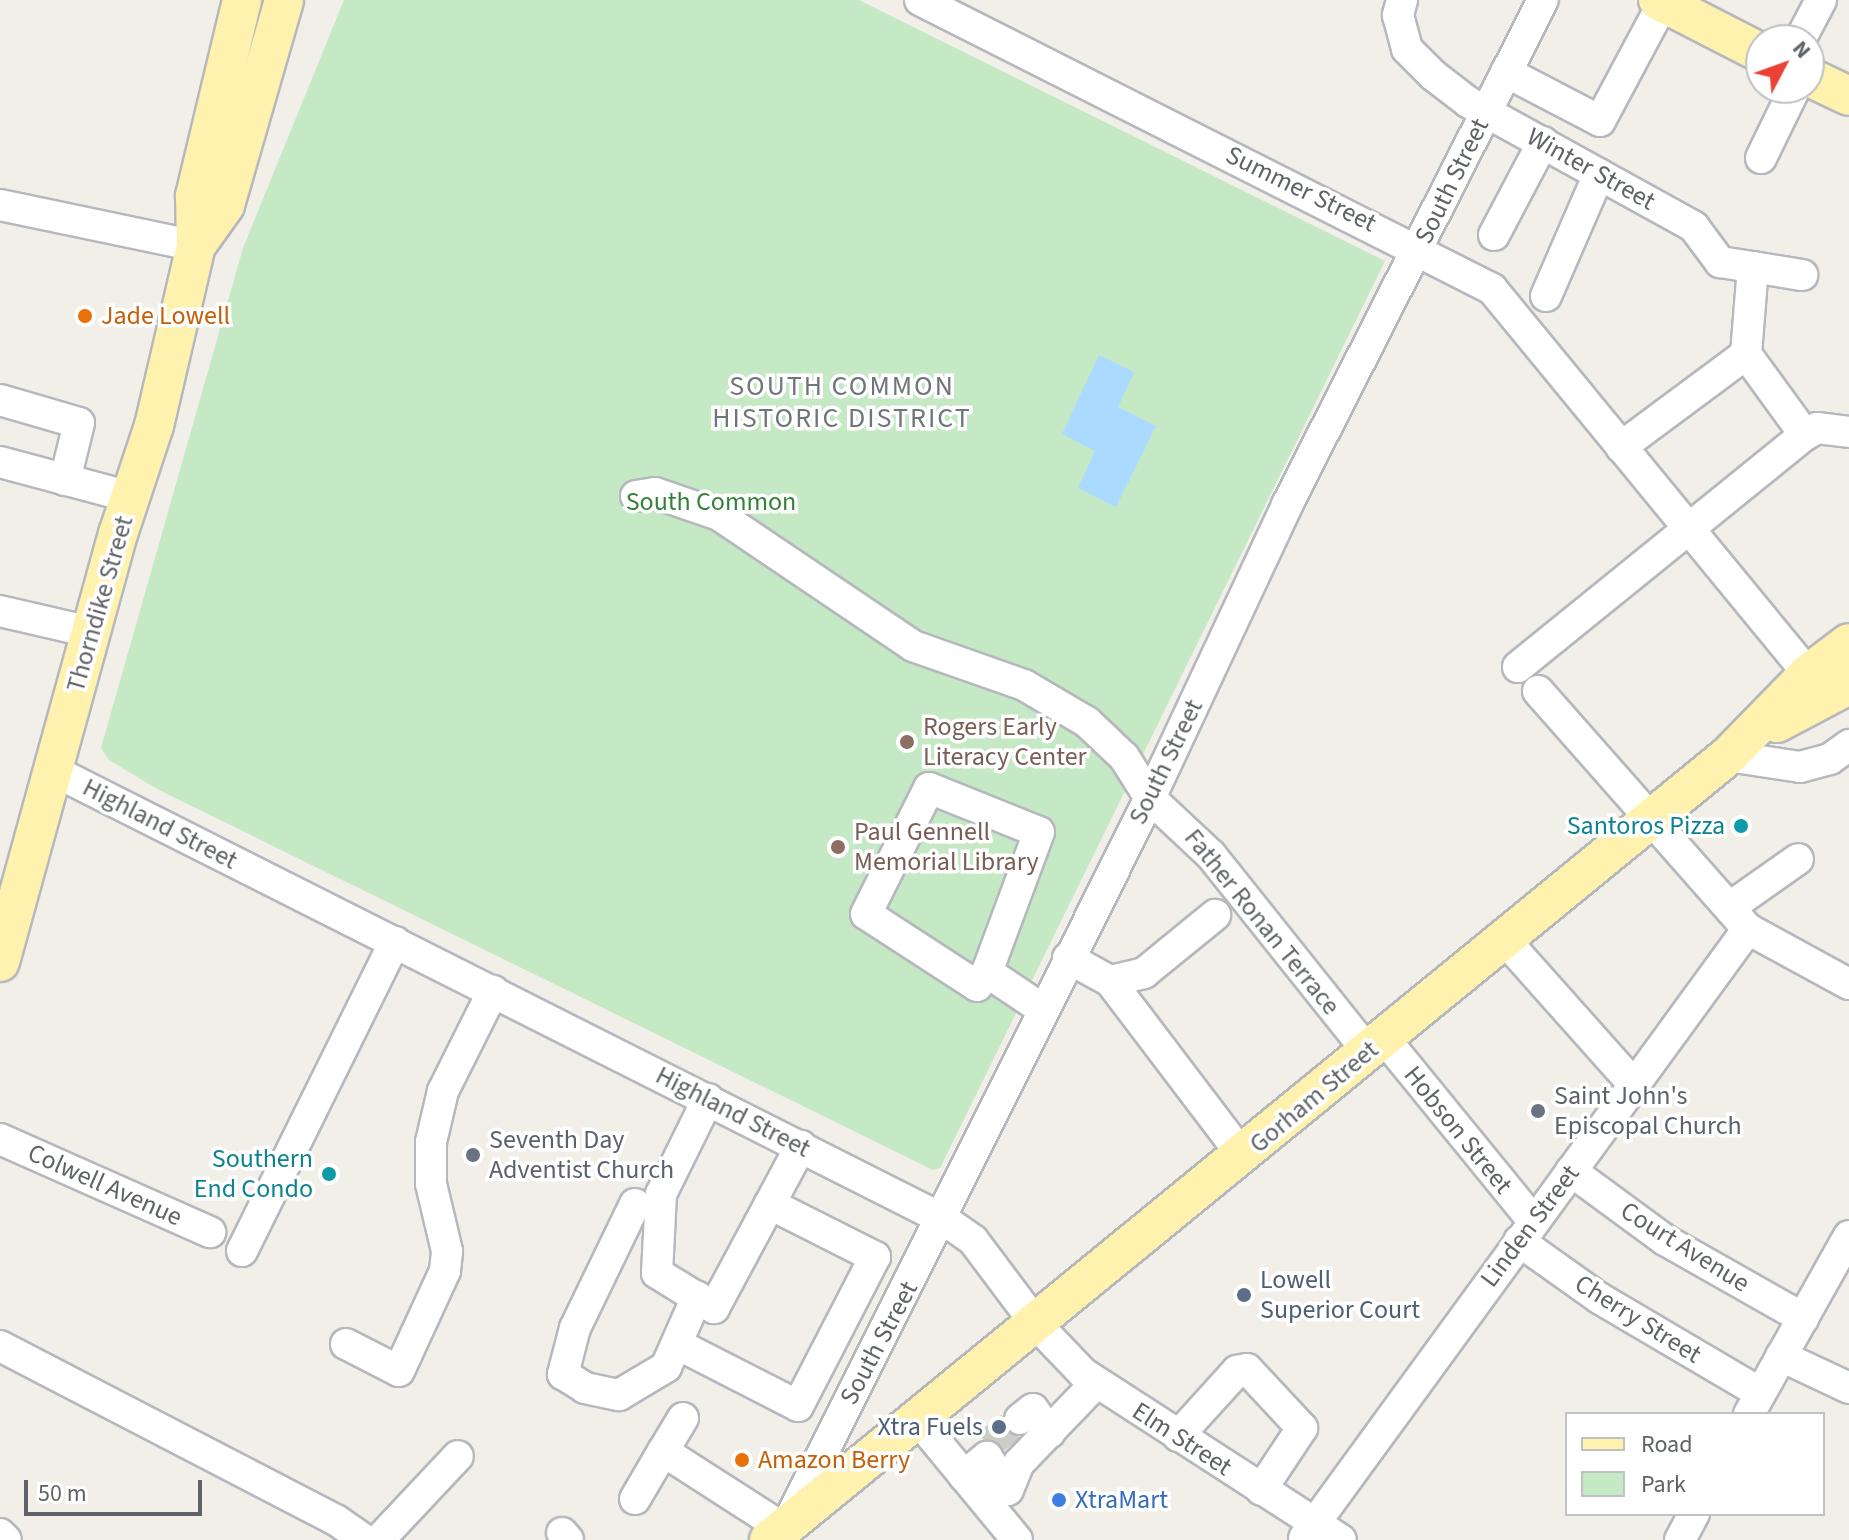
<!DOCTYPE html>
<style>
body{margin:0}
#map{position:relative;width:1849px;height:1540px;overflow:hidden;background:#f1efe8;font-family:"Source Sans 3",sans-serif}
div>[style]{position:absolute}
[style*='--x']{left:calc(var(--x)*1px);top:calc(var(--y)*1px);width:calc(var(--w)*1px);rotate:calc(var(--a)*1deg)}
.green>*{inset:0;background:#c5e8c5}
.water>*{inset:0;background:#aadaff}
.minor-tunnel>*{height:30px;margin-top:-15px;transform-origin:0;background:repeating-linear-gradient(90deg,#ccccc8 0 30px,transparent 0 45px)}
.roads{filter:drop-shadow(2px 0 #b5b8bc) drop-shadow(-2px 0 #b5b8bc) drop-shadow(0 2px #b5b8bc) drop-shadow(0 -2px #b5b8bc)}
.minor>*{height:30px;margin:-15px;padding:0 15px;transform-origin:15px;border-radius:15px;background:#fff}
.major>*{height:38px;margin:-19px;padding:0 19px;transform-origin:19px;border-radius:19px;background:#fff2af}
.dots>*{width:22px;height:22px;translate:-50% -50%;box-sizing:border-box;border:4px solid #fff;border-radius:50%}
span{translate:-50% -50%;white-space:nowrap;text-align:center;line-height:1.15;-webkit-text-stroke:7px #fff;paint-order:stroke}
.street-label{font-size:26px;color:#5f6368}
.food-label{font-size:26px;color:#c56008}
.left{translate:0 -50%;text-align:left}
.park-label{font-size:26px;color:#348238}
.education-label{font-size:26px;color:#785e54}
.culture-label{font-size:26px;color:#0d838f}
.right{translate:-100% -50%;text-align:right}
.worship-label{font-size:26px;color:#5b616d}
.service-label{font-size:26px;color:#4e5e75}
.shop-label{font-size:26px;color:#366cbe}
.neighbourhood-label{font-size:28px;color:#70757a;letter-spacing:2px}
.legend{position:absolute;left:1565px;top:1412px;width:260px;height:104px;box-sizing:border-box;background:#fff;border:2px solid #bfc1c3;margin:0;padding:10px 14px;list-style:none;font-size:24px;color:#5f6368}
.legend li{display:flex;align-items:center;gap:16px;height:40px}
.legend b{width:40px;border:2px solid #bfc1c3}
.north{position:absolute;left:1745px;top:24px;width:80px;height:80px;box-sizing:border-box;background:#fff;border:2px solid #bfc1c3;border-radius:50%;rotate:49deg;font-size:22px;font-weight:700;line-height:32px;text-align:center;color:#5f6368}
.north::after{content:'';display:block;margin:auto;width:28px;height:36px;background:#ea4335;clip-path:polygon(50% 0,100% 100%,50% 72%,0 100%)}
.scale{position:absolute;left:24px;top:1480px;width:178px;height:36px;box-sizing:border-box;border:4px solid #5f6368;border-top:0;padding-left:10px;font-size:24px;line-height:28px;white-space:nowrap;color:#5f6368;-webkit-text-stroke:6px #fff;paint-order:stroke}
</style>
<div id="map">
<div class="green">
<div style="clip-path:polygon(344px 0,859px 0,1385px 261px,940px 1168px,933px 1170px,159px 790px,109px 760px,101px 748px,243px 248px)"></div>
</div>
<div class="water">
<div style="clip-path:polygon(1099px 355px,1134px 372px,1118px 407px,1156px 426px,1116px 507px,1078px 488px,1095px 451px,1062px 434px)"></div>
</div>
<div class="minor-tunnel">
<div style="--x:987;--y:1445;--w:42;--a:-38.2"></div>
</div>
<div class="roads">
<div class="minor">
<div style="--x:920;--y:0;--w:641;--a:26.8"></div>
<div style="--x:1492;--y:289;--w:498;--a:50.6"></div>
<div style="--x:1402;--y:0;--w:16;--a:105"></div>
<div style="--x:1398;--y:15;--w:35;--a:75"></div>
<div style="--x:1407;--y:49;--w:37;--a:45"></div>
<div style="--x:1433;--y:75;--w:44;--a:37.6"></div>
<div style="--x:1468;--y:102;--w:258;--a:28.9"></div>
<div style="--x:1694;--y:227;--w:44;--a:53.4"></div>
<div style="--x:1720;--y:262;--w:33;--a:9"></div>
<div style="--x:1800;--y:40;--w:45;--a:-62.3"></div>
<div style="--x:1506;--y:72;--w:106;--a:27.5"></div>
<div style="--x:1600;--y:121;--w:134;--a:-61.9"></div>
<div style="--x:1761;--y:158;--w:78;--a:-64.1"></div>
<div style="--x:0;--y:205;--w:200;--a:11.8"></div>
<div style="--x:1494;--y:235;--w:105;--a:-62.2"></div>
<div style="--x:1546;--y:296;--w:133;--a:-66.5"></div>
<div style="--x:1746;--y:354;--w:100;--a:53.9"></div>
<div style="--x:0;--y:400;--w:82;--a:16.2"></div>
<div style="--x:79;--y:423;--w:59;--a:103.8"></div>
<div style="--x:1621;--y:447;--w:156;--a:-36.6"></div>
<div style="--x:1746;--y:354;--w:87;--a:-85.4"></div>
<div style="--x:1753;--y:267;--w:50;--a:9.3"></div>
<div style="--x:0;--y:462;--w:136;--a:15"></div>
<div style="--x:636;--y:496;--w:19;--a:-9"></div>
<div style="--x:655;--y:493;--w:68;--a:19"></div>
<div style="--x:719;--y:515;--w:234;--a:34"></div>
<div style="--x:913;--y:646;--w:118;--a:19.4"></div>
<div style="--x:1024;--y:685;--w:73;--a:30.4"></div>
<div style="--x:1087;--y:722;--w:51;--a:43.4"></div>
<div style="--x:1124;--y:757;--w:49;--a:57.6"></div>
<div style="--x:1150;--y:798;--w:83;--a:43.1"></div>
<div style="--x:1211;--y:855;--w:252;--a:51.4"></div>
<div style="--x:0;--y:611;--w:93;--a:13"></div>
<div style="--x:1518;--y:667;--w:369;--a:-39"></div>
<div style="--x:1805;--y:435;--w:14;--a:-30"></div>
<div style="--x:1817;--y:428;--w:32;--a:7"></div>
<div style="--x:1538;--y:691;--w:317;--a:48.6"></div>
<div style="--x:1748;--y:929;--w:115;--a:28.6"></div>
<div style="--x:1728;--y:756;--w:73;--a:8.7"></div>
<div style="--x:1800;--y:767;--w:31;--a:-15"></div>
<div style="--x:1830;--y:759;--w:24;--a:-36"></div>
<div style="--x:54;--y:771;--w:996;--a:26.75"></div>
<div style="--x:943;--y:1219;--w:37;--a:35"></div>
<div style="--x:973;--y:1240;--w:105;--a:53.1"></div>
<div style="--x:1036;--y:1324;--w:68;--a:46.2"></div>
<div style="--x:1083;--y:1373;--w:307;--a:32.9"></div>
<div style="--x:1730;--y:907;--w:83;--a:-35.2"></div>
<div style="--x:1504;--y:939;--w:195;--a:48.3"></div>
<div style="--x:1068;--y:958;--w:48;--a:28.7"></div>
<div style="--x:1110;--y:981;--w:220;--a:52.8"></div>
<div style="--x:987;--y:972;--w:17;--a:126"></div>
<div style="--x:977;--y:986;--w:132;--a:-147"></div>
<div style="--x:866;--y:914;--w:141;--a:-63.4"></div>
<div style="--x:929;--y:788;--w:118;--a:21.8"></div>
<div style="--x:1039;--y:832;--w:149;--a:110.4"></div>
<div style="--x:987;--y:972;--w:66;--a:33.9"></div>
<div style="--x:1110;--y:981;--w:35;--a:-13"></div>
<div style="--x:1144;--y:973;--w:92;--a:-39.2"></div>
<div style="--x:1384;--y:1038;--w:236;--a:50.8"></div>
<div style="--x:708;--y:1099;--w:106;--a:116.3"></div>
<div style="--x:661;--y:1194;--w:79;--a:92.9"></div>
<div style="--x:657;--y:1273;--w:67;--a:31.6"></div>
<div style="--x:714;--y:1308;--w:184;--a:-61.8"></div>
<div style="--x:0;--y:1139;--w:230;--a:23.9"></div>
<div style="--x:1571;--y:1171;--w:117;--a:36.3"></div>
<div style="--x:1665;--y:1240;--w:159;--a:29.5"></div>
<div style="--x:635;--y:1204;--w:138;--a:115.8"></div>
<div style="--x:575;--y:1328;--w:48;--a:104.6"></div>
<div style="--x:563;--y:1374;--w:26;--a:32"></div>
<div style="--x:585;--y:1388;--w:35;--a:12"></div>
<div style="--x:619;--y:1395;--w:55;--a:-30.8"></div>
<div style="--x:666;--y:1367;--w:77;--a:-66.1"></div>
<div style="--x:1519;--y:1241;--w:98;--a:35.5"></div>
<div style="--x:1599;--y:1298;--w:187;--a:30.5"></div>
<div style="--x:242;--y:1251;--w:345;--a:-63.7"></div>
<div style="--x:346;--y:1344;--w:59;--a:27"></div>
<div style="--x:399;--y:1371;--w:110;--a:-65.3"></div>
<div style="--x:445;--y:1271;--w:20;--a:-84"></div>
<div style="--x:447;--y:1251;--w:69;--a:-103.4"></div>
<div style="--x:431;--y:1184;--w:42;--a:-90"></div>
<div style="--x:431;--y:1142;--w:52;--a:-76.8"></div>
<div style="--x:443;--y:1091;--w:112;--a:-63.4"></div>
<div style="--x:677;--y:1344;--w:136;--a:27.1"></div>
<div style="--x:798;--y:1406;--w:168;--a:-62.7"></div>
<div style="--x:875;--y:1257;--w:118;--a:-153.2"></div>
<div style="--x:0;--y:1346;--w:378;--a:27.4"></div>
<div style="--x:336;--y:1520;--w:35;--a:35"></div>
<div style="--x:1781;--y:1356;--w:75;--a:25.2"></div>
<div style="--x:1749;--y:1414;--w:204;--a:-60.7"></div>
<div style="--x:683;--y:1418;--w:39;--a:121"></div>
<div style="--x:663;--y:1451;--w:143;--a:32.7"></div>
<div style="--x:1020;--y:1419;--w:16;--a:-38"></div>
<div style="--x:1033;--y:1409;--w:29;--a:55"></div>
<div style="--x:919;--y:1421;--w:154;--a:50.5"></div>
<div style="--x:1178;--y:1436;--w:88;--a:-47.8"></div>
<div style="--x:1237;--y:1371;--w:10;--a:-11"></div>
<div style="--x:1247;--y:1369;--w:81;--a:47"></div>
<div style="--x:1302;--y:1428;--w:74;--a:123.5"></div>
<div style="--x:964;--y:1476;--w:30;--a:-40"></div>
<div style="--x:987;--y:1457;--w:39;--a:58"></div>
<div style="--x:1008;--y:1490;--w:29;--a:-68"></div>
<div style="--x:1019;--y:1463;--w:111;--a:-46.1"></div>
<div style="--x:635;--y:1499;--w:56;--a:-59.7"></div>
<div style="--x:789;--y:1521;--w:808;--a:-63.47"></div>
<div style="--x:1150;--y:798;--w:323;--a:-64.9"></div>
<div style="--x:1287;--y:505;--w:566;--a:-63.12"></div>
<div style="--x:562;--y:1533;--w:9;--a:49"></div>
<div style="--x:0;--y:1534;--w:8;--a:45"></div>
<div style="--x:1304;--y:1538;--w:754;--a:-53.91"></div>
<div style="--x:379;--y:1540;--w:115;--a:-46.8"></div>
<div style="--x:1680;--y:1540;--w:30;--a:-62"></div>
</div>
<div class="major">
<div style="--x:1658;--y:0;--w:116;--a:27.2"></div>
<div style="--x:1809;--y:77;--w:44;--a:25.4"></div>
<div style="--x:196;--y:246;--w:50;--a:-54.7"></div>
<div style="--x:225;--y:205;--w:213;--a:-73.9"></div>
<div style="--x:1777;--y:723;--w:81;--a:-27.8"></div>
<div style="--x:0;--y:962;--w:444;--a:-74.6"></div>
<div style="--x:118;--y:534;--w:114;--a:-71.6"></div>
<div style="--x:154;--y:426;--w:185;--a:-76.9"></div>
<div style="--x:196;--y:246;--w:50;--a:-91.1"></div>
<div style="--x:195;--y:196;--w:202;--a:-76.5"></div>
<div style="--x:769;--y:1540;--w:1239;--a:-39.27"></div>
<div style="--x:1728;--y:756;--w:115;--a:-45.7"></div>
<div style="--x:1808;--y:674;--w:51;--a:-37.1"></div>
</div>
</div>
<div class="dots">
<div style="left:85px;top:316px;background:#e8710a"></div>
<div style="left:907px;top:742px;background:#8d6e63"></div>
<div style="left:1741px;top:826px;background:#0f9aa8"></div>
<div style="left:838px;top:847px;background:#8d6e63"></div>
<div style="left:1538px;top:1111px;background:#6b7280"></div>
<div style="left:473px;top:1155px;background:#6b7280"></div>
<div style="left:329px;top:1174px;background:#0f9aa8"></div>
<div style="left:1244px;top:1295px;background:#5c6f8a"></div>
<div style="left:999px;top:1427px;background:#5c6f8a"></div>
<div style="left:742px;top:1460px;background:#e8710a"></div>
<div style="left:1059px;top:1500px;background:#3f7fe0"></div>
</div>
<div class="street-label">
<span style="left:1591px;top:169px;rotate:29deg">Winter Street</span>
<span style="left:1452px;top:181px;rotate:-64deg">South Street</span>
<span style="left:1301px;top:189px;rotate:26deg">Summer Street</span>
<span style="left:100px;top:604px;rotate:-74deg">Thorndike Street</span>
<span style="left:1166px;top:762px;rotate:-64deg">South Street</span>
<span style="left:160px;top:824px;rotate:27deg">Highland Street</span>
<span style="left:1262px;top:922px;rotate:51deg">Father Ronan Terrace</span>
<span style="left:1314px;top:1097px;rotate:-40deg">Gorham Street</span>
<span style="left:733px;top:1112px;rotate:27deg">Highland Street</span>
<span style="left:1458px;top:1130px;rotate:51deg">Hobson Street</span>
<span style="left:105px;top:1185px;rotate:24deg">Colwell Avenue</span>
<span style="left:1530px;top:1226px;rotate:-53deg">Linden Street</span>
<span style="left:1685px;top:1247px;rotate:32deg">Court Avenue</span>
<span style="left:1638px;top:1319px;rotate:32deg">Cherry Street</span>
<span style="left:879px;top:1343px;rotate:-62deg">South Street</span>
<span style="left:1182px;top:1439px;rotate:33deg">Elm Street</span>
</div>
<div class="food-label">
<span class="left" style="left:101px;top:316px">Jade Lowell</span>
<span class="left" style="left:758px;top:1460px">Amazon Berry</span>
</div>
<div class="park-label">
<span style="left:711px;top:502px">South Common</span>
</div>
<div class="education-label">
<span class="left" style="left:923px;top:742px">Rogers Early<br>Literacy Center</span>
<span class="left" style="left:854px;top:847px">Paul Gennell<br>Memorial Library</span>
</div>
<div class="culture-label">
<span class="right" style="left:1725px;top:826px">Santoros Pizza</span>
<span class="right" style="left:313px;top:1174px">Southern<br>End Condo</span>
</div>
<div class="worship-label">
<span class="left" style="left:1554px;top:1111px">Saint John's<br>Episcopal Church</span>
<span class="left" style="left:489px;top:1155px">Seventh Day<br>Adventist Church</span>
</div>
<div class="service-label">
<span class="left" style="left:1260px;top:1295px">Lowell<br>Superior Court</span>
<span class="right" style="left:983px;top:1427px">Xtra Fuels</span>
</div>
<div class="shop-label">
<span class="left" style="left:1075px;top:1500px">XtraMart</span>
</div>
<div class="neighbourhood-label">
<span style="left:842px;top:402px">SOUTH COMMON<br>HISTORIC DISTRICT</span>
</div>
<ul class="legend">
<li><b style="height:10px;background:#fff2af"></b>Road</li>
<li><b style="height:22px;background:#c5e8c5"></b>Park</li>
</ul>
<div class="north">N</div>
<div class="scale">50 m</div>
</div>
